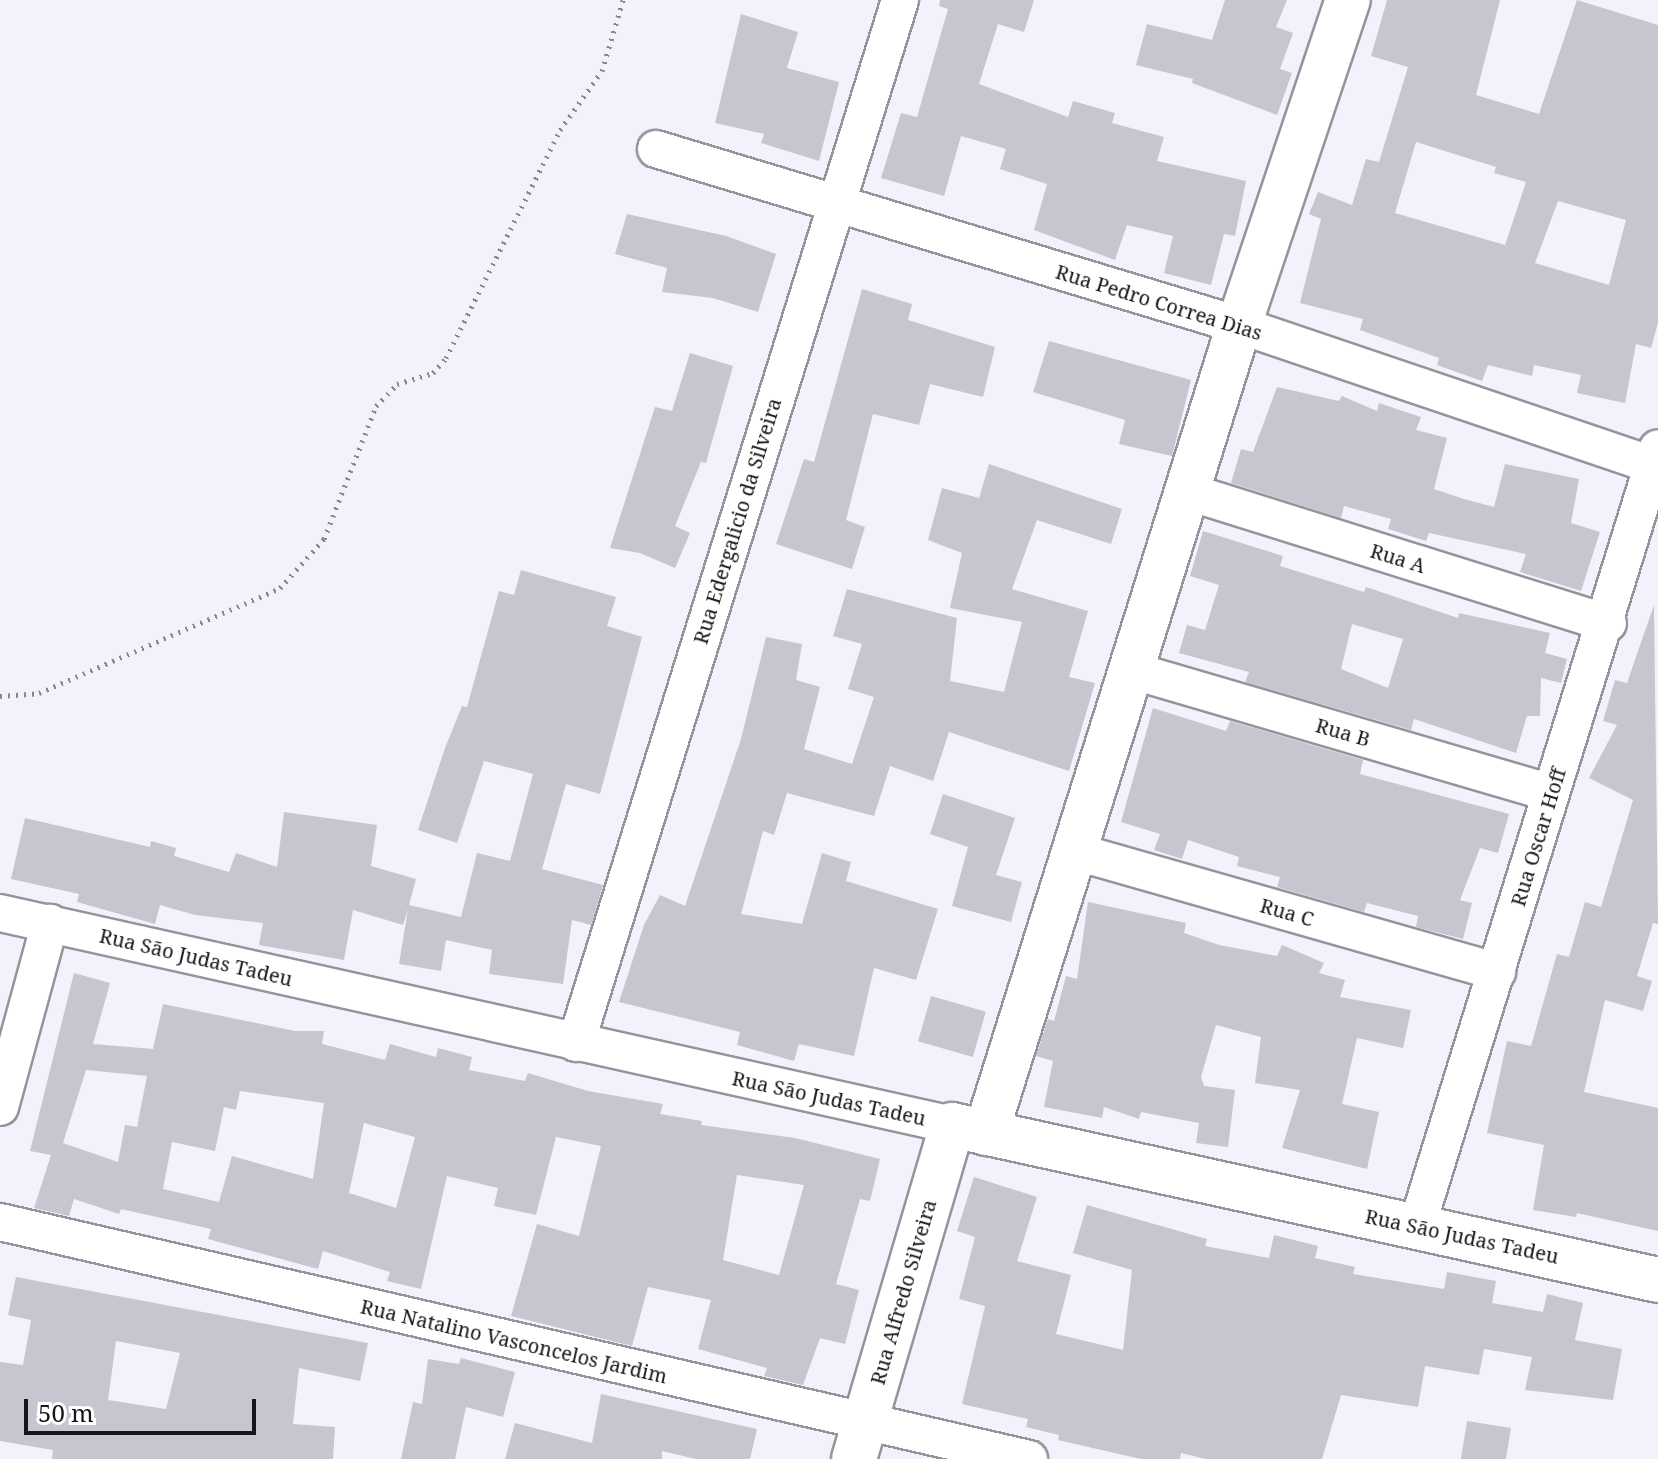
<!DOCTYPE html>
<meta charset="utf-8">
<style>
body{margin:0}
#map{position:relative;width:1658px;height:1459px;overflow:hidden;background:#f1f2fb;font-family:"Noto Serif",serif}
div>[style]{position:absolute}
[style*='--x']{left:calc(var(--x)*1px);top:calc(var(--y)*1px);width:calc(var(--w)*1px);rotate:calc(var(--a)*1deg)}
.building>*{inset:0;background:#c5c6cf;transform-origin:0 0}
.path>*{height:5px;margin-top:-2.5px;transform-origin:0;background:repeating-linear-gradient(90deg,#87888e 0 2px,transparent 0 8px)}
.roads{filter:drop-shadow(2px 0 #93949c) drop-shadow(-2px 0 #93949c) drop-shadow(0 2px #93949c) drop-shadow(0 -2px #93949c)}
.street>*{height:36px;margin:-18px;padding:0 18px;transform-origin:18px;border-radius:18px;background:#fff}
.secondary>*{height:44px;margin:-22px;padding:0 22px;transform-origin:22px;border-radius:22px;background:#fff}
span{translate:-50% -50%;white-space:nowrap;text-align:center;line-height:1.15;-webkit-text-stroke:8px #fff;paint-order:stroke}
.street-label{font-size:20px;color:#151619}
.scale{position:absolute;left:24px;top:1399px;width:232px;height:36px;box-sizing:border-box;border:4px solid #151619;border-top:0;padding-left:10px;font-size:24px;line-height:28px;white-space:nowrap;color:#151619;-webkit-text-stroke:6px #fff;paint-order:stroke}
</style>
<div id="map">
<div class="building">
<div style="clip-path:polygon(940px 0,1034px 0,1024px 32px,998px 24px,979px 84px,1068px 117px,1073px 101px,1115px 113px,1112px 123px,1164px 137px,1157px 161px,1246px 181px,1235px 236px,1224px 234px,1211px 285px,1164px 273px,1173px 236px,1127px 225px,1115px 260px,1034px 230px,1047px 184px,1000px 169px,1006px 149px,961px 136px,944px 196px,881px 178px,901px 113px,917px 117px,948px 9px,939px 6px)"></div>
<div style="clip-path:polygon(1225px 0,1287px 0,1276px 27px,1293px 33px,1280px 69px,1292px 73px,1277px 115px,1192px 83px,1193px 79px,1136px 65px,1147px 24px,1212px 40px)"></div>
<div style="clip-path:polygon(evenodd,1387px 0,1500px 0,1476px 95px,1539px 114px,1577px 0,1658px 25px,1658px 323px,1651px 348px,1636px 344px,1625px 403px,1577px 393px,1581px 375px,1534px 365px,1532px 376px,1488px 365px,1482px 381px,1437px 365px,1439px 358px,1360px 330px,1363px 319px,1300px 303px,1321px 219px,1309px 214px,1318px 192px,1352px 205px,1366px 159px,1379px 162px,1408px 67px,1371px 56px,1387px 0,1416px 142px,1496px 167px,1494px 173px,1526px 182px,1505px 245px,1395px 213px,1416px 142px,1387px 0,1558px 201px,1626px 220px,1609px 285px,1535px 263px,1558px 201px)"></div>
<div style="clip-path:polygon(741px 14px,798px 32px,787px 68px,839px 82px,819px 161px,761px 143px,764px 134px,715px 123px)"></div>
<div style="clip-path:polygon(627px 214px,726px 236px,776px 254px,758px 312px,713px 298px,662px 292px,667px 268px,615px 254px)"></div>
<div style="clip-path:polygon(862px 289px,912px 304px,908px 320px,995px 347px,983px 397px,930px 384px,919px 425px,873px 414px,846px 520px,865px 527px,852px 569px,776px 544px,804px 459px,814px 462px)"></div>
<div style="clip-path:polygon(1049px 341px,1191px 380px,1172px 456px,1119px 444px,1125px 420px,1033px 392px)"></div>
<div style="clip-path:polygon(690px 353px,733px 366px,706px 463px,701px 462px,675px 526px,690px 533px,675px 568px,640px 553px,610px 548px,655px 407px,672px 411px)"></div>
<div style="clip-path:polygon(1277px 387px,1339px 401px,1342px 396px,1377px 411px,1379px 403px,1421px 417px,1416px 430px,1447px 438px,1434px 489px,1464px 499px,1494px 507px,1505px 464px,1579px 479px,1571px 523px,1600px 532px,1581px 591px,1520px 572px,1526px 554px,1429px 533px,1426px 541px,1388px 529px,1391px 519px,1344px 506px,1341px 518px,1231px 483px,1241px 449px,1253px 452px)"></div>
<div style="clip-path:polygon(989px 464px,1122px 509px,1111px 544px,1037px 520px,1012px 589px,1088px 611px,1069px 677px,1095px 683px,1069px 771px,949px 732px,933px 781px,890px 766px,874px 816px,787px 793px,774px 835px,763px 831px,741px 914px,802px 924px,822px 853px,851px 862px,846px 881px,938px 909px,916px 980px,874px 968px,854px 1056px,799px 1044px,794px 1061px,737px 1045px,740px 1032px,619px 1002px,644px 925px,660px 895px,685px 906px,741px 739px,766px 637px,802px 644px,796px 680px,820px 687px,804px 749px,852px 764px,874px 697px,848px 689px,862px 644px,833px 636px,847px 589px,957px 618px,950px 681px,1004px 692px,1022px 622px,950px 608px,962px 553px,928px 540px,942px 488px,979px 498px)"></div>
<div style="clip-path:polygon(evenodd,1203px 531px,1283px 556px,1280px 566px,1364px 592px,1366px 587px,1458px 618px,1459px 613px,1550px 633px,1545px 653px,1567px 659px,1561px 683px,1541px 678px,1540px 716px,1527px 716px,1516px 753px,1414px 719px,1411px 730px,1245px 682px,1249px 672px,1179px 653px,1187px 625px,1205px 630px,1219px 585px,1190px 576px,1203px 531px,1352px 624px,1403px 639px,1388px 688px,1341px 669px,1352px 624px)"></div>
<div style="clip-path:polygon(521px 570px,616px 597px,607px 626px,642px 637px,600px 794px,566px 784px,542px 869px,603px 885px,591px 925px,572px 920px,563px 984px,489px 974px,492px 950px,446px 940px,441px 971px,399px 964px,408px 909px,403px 925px,353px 910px,344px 960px,259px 945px,263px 923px,195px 915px,160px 905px,155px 924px,77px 902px,79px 894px,11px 879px,25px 818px,150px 847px,151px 841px,176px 848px,174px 856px,229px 872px,236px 853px,277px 867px,284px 812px,377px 825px,371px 866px,416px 879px,409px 905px,461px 917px,477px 853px,510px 861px,533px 774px,484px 761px,457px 843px,418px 830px,445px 748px,462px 706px,467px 707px,499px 591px,514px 595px)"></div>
<div style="clip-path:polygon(1654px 605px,1658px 924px,1653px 923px,1637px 976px,1652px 981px,1643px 1011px,1605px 1000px,1584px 1092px,1658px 1108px,1658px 1231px,1577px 1213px,1576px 1217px,1533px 1210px,1544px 1145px,1487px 1133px,1507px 1041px,1531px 1046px,1557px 954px,1569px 957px,1585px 902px,1601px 907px,1633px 800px,1589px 778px,1617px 725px,1603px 721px,1615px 680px,1627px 683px)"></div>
<div style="clip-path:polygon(1153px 708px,1226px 731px,1230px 721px,1363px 760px,1360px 774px,1509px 814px,1498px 853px,1480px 848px,1460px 900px,1472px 903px,1463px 939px,1416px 927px,1418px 916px,1367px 903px,1364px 912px,1277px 887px,1280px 877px,1237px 866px,1239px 857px,1188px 840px,1182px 859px,1154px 850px,1160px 834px,1121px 822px)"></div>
<div style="clip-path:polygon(943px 794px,1015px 818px,996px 875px,1022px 882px,1011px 922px,952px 906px,968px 847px,930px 834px)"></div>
<div style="clip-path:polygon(1088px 902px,1186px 923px,1184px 933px,1219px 945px,1277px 956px,1282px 945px,1324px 963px,1319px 973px,1345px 980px,1340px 997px,1411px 1010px,1403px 1048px,1357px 1038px,1342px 1104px,1379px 1112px,1367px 1169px,1282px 1148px,1300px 1090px,1255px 1083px,1261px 1037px,1216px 1025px,1201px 1077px,1204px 1086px,1235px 1090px,1228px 1147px,1196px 1143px,1199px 1123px,1141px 1112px,1139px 1119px,1104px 1107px,1102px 1118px,1044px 1107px,1053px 1061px,1036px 1056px,1048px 1019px,1054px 1021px,1066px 976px,1077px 979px)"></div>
<div style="clip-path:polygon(evenodd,74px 973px,110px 983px,93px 1044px,153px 1049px,163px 1004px,295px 1031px,324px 1031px,322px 1044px,385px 1060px,390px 1044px,436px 1057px,438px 1048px,472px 1057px,469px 1070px,525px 1081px,528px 1073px,588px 1091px,663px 1104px,660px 1114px,702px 1121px,701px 1125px,795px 1138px,880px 1159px,870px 1201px,860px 1199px,836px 1284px,859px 1290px,845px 1344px,820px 1338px,803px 1385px,764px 1376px,767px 1368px,698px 1349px,711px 1300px,648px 1287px,632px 1346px,511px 1316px,537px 1224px,579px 1236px,601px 1146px,556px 1137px,536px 1215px,494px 1206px,498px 1188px,447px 1176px,421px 1289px,387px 1281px,390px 1272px,323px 1251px,318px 1269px,208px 1239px,211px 1229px,121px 1209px,119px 1214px,74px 1199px,69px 1216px,34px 1208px,51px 1155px,30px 1151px,74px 973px,86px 1070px,147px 1076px,137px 1127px,125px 1125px,118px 1162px,63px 1143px,86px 1070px,74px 973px,240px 1091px,324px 1103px,313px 1179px,232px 1156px,219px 1202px,163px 1189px,172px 1142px,215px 1151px,224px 1107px,236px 1110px,240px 1091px,74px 973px,364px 1123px,415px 1137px,396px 1208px,349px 1193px,364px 1123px,74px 973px,737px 1175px,804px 1185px,779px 1275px,723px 1260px,737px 1175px)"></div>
<div style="left:931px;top:996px;width:57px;height:47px;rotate:16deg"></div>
<div style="clip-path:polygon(974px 1177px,1037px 1197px,1017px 1261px,1071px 1275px,1056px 1334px,1123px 1350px,1132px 1270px,1073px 1253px,1087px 1205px,1207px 1239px,1205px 1246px,1269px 1258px,1274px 1235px,1318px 1246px,1315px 1258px,1355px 1267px,1353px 1274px,1444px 1289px,1447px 1272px,1496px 1281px,1492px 1303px,1543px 1312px,1547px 1294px,1583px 1303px,1575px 1340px,1622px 1349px,1613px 1400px,1525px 1390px,1532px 1357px,1484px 1349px,1479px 1375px,1425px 1366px,1418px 1407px,1341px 1395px,1322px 1459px,1206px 1459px,1181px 1453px,1180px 1459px,1141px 1459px,1058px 1440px,1059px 1435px,1026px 1427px,1028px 1419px,962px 1404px,985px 1306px,959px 1299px,975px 1237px,957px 1231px)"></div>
<div style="clip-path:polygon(evenodd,16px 1277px,368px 1343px,360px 1381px,299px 1368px,293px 1424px,335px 1427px,333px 1459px,52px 1459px,53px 1450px,0 1441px,0 1362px,23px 1365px,31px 1320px,8px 1315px,16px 1277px,116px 1341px,180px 1353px,166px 1409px,108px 1400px,116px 1341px)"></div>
<div style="clip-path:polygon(461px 1358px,515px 1372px,503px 1417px,466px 1407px,455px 1459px,401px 1459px,413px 1402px,422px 1404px,428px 1359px,459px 1364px)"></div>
<div style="clip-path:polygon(601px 1394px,757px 1429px,750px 1459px,696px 1459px,662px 1451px,662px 1459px,505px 1459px,515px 1423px,592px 1443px)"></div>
<div style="clip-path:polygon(1467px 1421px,1511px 1428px,1506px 1459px,1461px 1459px)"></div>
</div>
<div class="path">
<div style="--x:0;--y:696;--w:39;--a:-4"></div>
<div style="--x:39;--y:693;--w:263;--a:-23.5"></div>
<div style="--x:280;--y:588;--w:66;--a:-48.1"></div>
<div style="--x:324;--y:539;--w:143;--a:-68.6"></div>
<div style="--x:376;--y:406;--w:30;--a:-46"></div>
<div style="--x:397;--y:384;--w:38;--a:-17"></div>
<div style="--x:433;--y:373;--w:20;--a:-49"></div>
<div style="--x:446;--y:358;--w:255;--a:-63.4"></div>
<div style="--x:560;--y:130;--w:72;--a:-54.6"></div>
<div style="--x:602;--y:71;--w:74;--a:-73.5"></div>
</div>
<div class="roads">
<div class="street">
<div style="--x:656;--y:149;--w:609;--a:16.8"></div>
<div style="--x:1239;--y:325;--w:442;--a:18.7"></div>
<div style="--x:1189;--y:492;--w:439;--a:17.4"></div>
<div style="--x:1134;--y:671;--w:434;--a:16.3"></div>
<div style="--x:1077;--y:852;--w:437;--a:15.9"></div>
<div style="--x:0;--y:913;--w:975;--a:12.55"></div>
<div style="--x:576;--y:1043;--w:1092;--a:-72.74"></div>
<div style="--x:0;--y:1107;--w:191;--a:-74.8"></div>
<div style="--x:0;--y:1222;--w:1056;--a:12.97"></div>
<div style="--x:1417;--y:1226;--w:814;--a:-72.79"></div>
</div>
<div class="secondary">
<div style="--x:986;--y:1133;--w:847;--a:-72.61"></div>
<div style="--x:1239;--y:325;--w:343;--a:-71.5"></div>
<div style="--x:854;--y:1459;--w:348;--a:-73.6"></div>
<div style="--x:952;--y:1125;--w:723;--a:12.38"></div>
</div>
</div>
<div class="street-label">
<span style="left:1159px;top:302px;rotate:17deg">Rua Pedro Correa Dias</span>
<span style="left:737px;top:521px;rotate:-73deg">Rua Edergalicio da Silveira</span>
<span style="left:1398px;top:558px;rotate:17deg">Rua A</span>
<span style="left:1343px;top:732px;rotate:16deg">Rua B</span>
<span style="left:1538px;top:837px;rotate:-73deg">Rua Oscar Hoff</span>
<span style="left:1287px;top:912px;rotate:16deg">Rua C</span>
<span style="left:196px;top:957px;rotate:13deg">Rua São Judas Tadeu</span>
<span style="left:829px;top:1098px;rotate:12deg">Rua São Judas Tadeu</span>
<span style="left:1462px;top:1236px;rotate:12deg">Rua São Judas Tadeu</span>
<span style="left:903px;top:1292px;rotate:-74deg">Rua Alfredo Silveira</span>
<span style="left:514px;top:1341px;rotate:13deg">Rua Natalino Vasconcelos Jardim</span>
</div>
<div class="scale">50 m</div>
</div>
